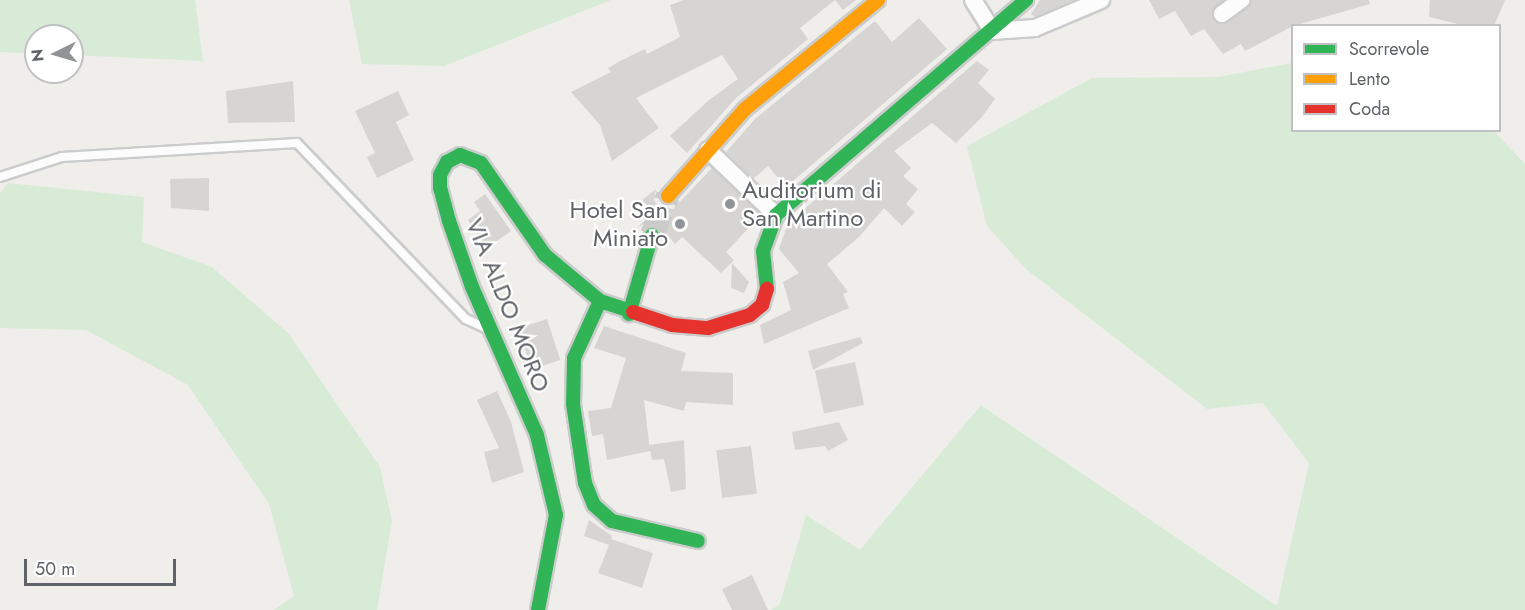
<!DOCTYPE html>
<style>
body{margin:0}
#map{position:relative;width:1525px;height:610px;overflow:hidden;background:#efeeea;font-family:Jost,sans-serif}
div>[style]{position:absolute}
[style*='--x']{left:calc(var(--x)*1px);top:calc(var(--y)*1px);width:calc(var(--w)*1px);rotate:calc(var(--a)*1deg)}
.green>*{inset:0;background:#d8ebd6}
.building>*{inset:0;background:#d6d5d3;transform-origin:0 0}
.secondary-tunnel>*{height:24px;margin-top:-12px;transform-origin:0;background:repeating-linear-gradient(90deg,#cbcbca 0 24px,transparent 0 36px)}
.roads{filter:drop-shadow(2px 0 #cbcccc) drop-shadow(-2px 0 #cbcccc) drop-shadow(0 2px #cbcccc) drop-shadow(0 -2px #cbcccc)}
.lane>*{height:8px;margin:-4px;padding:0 4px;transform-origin:4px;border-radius:4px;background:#fdfcfc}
.street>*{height:16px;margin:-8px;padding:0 8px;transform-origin:8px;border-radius:8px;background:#fdfcfc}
.fast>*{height:14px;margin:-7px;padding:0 7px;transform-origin:7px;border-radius:7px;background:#30b455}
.slow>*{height:14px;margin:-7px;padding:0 7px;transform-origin:7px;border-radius:7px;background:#ff9f0a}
.jam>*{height:14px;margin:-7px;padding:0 7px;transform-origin:7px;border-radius:7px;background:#e5322d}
.dots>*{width:16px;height:16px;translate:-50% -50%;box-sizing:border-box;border:3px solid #fff;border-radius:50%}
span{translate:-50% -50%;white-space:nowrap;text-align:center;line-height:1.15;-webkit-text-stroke:4.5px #fff;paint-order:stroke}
.poi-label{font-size:24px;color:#5f6368}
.left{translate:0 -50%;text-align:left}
.right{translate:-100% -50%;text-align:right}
.street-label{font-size:24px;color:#5f6368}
.legend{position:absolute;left:1291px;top:24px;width:210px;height:108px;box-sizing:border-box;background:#fff;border:2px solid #bfc1c3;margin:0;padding:8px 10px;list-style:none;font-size:18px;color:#5f6368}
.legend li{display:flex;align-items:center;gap:12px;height:30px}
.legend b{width:30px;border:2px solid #bfc1c3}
.north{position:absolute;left:24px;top:24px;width:60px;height:60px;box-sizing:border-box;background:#fff;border:2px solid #bfc1c3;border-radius:50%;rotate:265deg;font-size:16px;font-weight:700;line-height:24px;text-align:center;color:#5f6368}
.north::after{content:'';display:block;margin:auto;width:21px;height:27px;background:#919496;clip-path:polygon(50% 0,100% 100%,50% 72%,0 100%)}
.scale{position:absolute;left:24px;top:559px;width:152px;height:27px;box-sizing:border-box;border:3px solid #5f6368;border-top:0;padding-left:8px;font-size:18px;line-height:21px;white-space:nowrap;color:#5f6368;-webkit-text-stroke:4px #fff;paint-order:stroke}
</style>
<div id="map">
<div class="green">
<div style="clip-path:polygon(0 0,195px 0,203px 61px,72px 55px,72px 36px,36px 36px,36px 54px,0 52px)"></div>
<div style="clip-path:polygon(349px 0,611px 0,444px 66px,362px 64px)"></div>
<div style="clip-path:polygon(1292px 63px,1292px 130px,1494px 131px,1525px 164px,1525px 610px,771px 610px,780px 604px,806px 515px,860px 550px,981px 405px,1277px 606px,1309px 463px,1263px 403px,1207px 409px,1026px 269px,987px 226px,967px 146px,1092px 78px,1218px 77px)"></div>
<div style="clip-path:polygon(8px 183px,144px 197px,142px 242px,212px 267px,289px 334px,380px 467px,392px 521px,377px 610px,274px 610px,294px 596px,269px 504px,188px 385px,86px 330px,0 328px,0 193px)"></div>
</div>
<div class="building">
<div style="clip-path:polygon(684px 0,856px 0,843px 10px,835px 0,800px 28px,808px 39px,736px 98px,687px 153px,670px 136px,709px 100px,738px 79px,722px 55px,636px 98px,659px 128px,612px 161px,600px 125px,571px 92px,611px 72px,608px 68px,620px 61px,645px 49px,647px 54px,680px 37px,670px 5px)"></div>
<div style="clip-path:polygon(1040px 0,1074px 0,1035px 17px,1031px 14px)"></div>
<div style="clip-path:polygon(1149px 0,1223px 0,1212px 15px,1223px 24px,1247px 8px,1251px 0,1369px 0,1370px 4px,1293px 26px,1245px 51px,1241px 44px,1223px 54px,1204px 29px,1191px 36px,1175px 11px,1159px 19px)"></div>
<div style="clip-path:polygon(1430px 0,1505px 0,1494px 26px,1466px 26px,1429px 17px)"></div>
<div style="clip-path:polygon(919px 18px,947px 49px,786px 187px,768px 166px,753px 179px,726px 152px,755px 119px,875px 21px,892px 42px)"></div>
<div style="clip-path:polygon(977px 61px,989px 70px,978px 83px,995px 99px,981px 118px,956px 143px,932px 123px,894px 151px,911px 168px,903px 176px,918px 189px,906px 204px,915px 212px,902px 226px,884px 208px,859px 237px,827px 264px,848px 292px,843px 294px,849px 308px,764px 344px,760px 325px,791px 310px,783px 282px,799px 273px,779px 249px,788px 223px)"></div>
<div style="clip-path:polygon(293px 81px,295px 122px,228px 123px,226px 91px)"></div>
<div style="clip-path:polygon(398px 91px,409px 115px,396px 122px,414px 160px,377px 178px,367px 157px,375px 153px,355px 111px)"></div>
<div style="clip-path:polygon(712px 168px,761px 215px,726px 252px,734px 260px,721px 273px,682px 237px,675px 244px,657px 222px,648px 221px,637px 228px,653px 212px,642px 200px,656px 189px,654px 200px,658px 206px,673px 209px)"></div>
<div style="clip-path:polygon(209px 178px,209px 211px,171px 208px,170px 179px)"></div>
<div style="clip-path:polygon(485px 194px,511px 231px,487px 248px,468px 220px,480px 211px,474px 202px)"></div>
<div style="clip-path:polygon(732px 263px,749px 282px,744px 293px,731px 288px)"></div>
<div style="left:547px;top:319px;width:43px;height:30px;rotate:72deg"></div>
<div style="clip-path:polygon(604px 326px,686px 353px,681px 371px,733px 373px,733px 405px,686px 402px,684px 411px,644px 400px,650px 451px,607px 460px,603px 434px,592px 436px,588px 411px,611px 408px,626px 358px,594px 348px)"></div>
<div style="clip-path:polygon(860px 337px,863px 343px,813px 370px,808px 351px)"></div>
<div style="left:855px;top:362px;width:44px;height:41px;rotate:78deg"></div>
<div style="clip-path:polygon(497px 391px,511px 422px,524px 472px,492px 483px,484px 452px,499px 448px,477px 400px)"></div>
<div style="clip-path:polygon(839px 422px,848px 440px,828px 451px,825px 446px,795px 450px,792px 432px)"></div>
<div style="clip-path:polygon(684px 440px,686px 489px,671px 492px,664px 459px,652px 460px,649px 445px)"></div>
<div style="left:751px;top:446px;width:48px;height:35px;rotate:83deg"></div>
<div style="clip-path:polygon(589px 520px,612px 536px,611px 539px,653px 553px,642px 588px,598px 573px,609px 545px,584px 536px)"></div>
<div style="clip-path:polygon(752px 575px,768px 610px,732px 610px,722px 589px)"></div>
</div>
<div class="secondary-tunnel">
<div style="--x:652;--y:235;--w:42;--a:-67.7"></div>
</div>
<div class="roads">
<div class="lane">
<div style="--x:0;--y:177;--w:65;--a:-17.9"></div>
<div style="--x:62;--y:157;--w:235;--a:-3.4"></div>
<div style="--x:297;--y:143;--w:244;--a:46.2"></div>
<div style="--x:466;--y:319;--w:21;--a:25"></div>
</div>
<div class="street">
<div style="--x:973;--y:0;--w:36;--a:58"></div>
<div style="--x:992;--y:31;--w:43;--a:-4"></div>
<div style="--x:1035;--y:28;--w:72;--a:-23"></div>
<div style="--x:1222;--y:14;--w:24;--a:-36"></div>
<div style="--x:708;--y:150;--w:94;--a:43.7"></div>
</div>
<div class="fast">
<div style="--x:767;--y:289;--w:38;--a:-96"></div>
<div style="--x:763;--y:251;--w:38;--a:-70"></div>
<div style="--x:776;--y:215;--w:330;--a:-40.7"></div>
<div style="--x:600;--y:301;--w:63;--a:114.5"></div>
<div style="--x:574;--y:358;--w:46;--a:91.2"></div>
<div style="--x:573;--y:404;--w:80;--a:81.4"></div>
<div style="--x:585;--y:483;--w:24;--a:68"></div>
<div style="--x:594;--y:505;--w:24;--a:42"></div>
<div style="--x:612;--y:521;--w:88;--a:13.1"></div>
<div style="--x:629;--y:314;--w:82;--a:-73.8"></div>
<div style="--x:538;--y:610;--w:97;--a:-79.3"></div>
<div style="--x:556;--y:515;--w:82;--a:-103.4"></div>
<div style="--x:537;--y:435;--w:162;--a:-113.7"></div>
<div style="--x:472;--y:287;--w:70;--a:-109.2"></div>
<div style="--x:449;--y:221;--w:34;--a:-105"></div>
<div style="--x:440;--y:188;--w:13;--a:-90"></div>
<div style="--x:440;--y:175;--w:15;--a:-62"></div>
<div style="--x:447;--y:162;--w:15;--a:-28"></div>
<div style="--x:460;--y:155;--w:22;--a:21"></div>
<div style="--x:481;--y:163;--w:112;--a:55.2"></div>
<div style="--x:545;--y:255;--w:72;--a:39.9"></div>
<div style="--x:600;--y:301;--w:35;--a:18"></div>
</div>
<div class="slow">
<div style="--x:668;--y:196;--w:116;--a:-48.5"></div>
<div style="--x:745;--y:109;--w:172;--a:-39.3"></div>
</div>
<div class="jam">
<div style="--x:633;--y:312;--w:41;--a:18.4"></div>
<div style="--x:672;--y:325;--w:36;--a:5"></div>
<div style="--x:708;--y:328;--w:44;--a:-17.2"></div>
<div style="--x:750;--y:315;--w:16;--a:-40"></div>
<div style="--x:762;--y:305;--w:17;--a:-73"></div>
</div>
</div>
<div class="dots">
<div style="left:730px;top:204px;background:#919496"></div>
<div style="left:680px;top:224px;background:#919496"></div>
</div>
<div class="poi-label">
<span class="left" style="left:742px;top:204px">Auditorium di<br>San Martino</span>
<span class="right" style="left:668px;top:224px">Hotel San<br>Miniato</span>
</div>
<div class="street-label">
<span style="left:508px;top:305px;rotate:68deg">VIA ALDO MORO</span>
</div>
<ul class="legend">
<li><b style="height:8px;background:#30b455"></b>Scorrevole</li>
<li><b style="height:8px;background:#ff9f0a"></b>Lento</li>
<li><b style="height:8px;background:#e5322d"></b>Coda</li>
</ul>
<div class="north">N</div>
<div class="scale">50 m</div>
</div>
